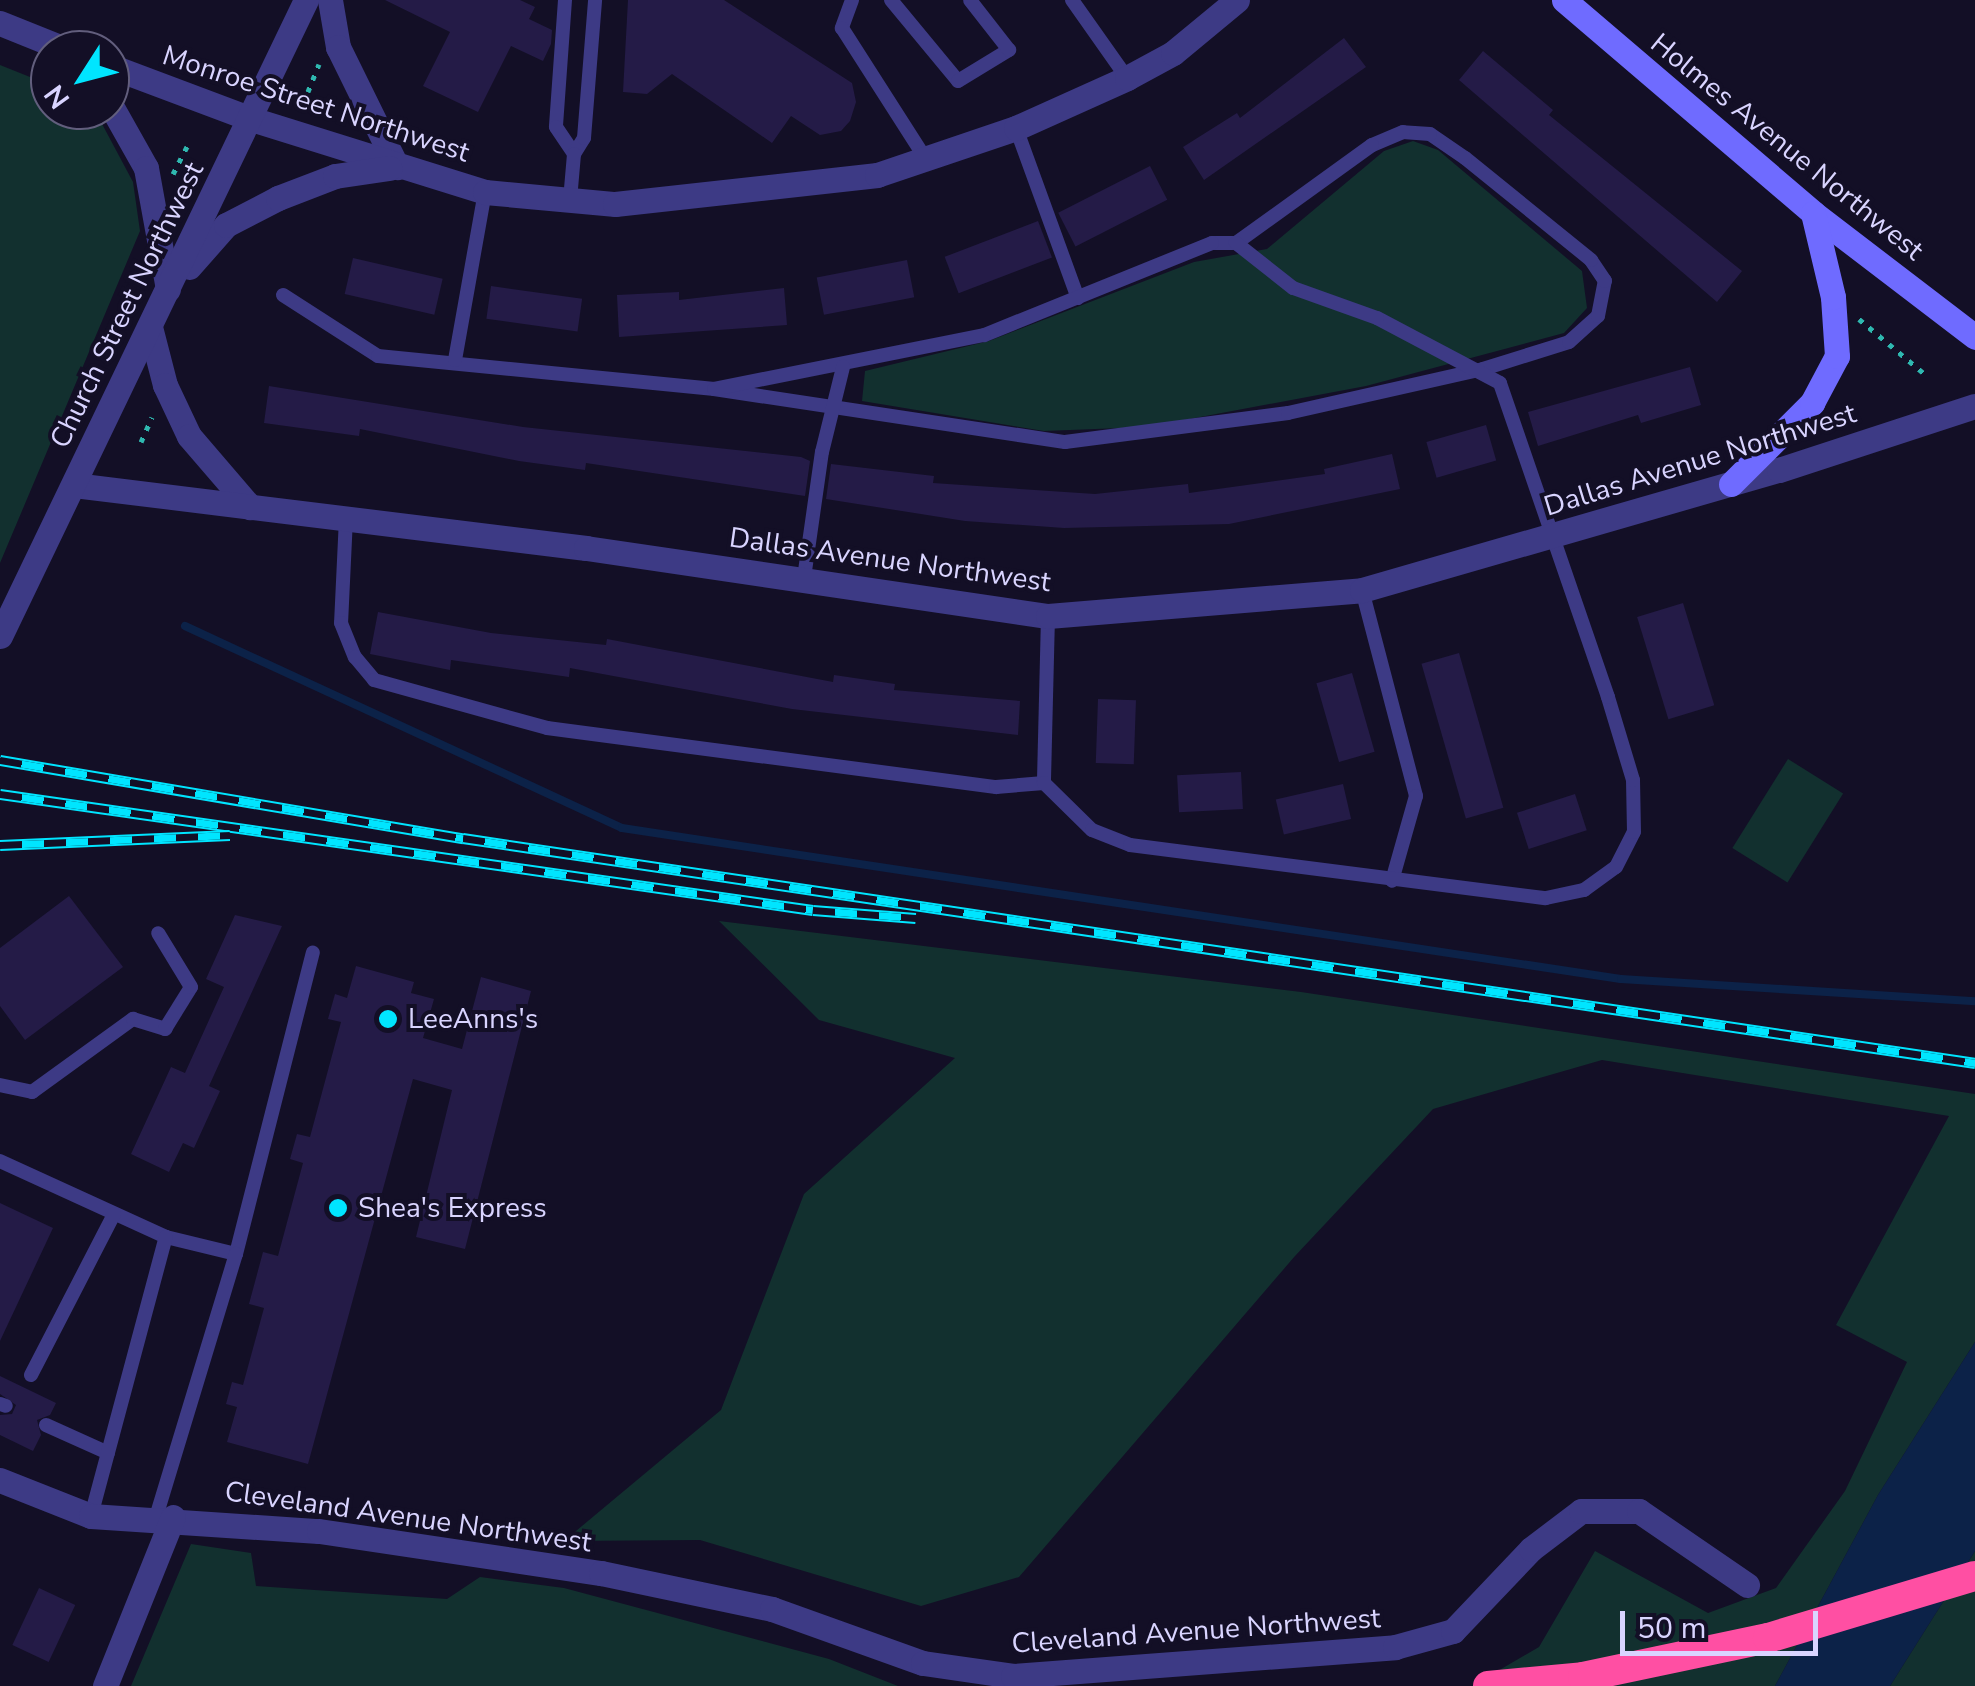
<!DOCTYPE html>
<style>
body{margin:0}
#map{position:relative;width:1975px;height:1686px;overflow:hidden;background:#130f26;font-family:"Nunito Sans",sans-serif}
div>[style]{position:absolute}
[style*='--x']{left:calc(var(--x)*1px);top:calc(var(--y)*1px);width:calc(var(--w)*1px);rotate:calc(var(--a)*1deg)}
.green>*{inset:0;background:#12302f;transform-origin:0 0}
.water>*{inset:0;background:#0c2248}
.stream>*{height:8px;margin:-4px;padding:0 4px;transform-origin:4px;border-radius:4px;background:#0c2248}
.building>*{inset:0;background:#241b47;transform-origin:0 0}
.path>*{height:5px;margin-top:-2.5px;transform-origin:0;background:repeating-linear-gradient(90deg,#2fb8b0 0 5px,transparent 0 13px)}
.service>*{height:14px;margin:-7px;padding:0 7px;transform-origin:7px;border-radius:7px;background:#3d3a85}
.minor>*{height:25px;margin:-12.5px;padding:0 12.5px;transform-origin:12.5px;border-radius:12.5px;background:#3d3a85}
.tertiary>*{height:25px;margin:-12.5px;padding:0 12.5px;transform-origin:12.5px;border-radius:12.5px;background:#3d3a85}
.secondary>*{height:25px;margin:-12.5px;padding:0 12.5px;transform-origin:12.5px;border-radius:12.5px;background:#6f6bff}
.motorway>*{height:30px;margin:-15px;padding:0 15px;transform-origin:15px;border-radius:15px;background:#ff4fa3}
.rail>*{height:11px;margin-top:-5.5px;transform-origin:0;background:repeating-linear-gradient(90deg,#130f26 0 22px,#00e5ff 0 44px);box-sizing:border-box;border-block:2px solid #00e5ff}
.dots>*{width:28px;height:28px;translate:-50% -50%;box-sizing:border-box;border:5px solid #130f26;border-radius:50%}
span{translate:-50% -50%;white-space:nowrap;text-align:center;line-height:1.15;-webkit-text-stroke:8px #130f26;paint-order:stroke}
.street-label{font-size:28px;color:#d9d4ff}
.poi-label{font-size:28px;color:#d9d4ff}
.left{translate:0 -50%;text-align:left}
.north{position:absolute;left:30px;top:30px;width:100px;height:100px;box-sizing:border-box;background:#130f26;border:2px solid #625e7d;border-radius:50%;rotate:234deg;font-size:28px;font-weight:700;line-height:40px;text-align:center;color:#d9d4ff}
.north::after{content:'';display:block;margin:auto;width:35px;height:45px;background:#00e5ff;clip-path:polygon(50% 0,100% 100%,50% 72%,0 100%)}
.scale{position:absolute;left:1620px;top:1611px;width:198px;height:45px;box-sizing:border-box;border:5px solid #d9d4ff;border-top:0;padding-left:12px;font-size:30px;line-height:35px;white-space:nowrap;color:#d9d4ff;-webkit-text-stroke:8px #130f26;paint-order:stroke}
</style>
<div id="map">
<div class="green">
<div style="clip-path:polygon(0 65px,50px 85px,50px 110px,86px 110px,101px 122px,133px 182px,140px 231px,0 563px)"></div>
<div style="clip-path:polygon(1413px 141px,1438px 150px,1582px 271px,1587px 308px,1564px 333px,1366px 386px,1147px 427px,1044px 431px,862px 401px,865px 371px,989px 341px,1194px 262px,1267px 249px,1384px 151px)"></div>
<div style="left:1788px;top:759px;width:65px;height:105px;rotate:32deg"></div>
<div style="clip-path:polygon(719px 921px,1301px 992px,1975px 1094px,1975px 1342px,1878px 1495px,1775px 1686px,1472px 1686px,1539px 1647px,1595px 1551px,1708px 1613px,1776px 1588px,1845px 1491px,1907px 1362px,1836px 1325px,1949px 1116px,1602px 1060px,1433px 1109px,1295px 1256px,1019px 1577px,921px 1606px,700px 1540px,564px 1541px,721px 1410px,804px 1194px,955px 1058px,819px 1020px)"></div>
<div style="clip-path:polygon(191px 1544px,251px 1553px,256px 1586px,447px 1599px,480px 1577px,564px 1588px,829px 1659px,898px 1686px,131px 1686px)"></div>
<div style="clip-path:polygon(1975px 1551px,1975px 1686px,1890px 1686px)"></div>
</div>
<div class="water">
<div style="clip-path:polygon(1975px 1342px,1975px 1551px,1890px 1686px,1775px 1686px,1878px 1495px)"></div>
</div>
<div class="stream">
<div style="--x:185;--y:626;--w:481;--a:24.8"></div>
<div style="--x:622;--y:828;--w:1010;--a:8.6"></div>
<div style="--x:1621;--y:979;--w:355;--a:3.6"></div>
</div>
<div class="building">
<div style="clip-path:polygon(385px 0,520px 0,535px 7px,529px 19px,552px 30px,551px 44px,543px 61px,511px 46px,478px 112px,423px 86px,450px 32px)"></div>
<div style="clip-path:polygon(628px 0,724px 0,852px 83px,856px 102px,850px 121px,841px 131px,820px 135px,791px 116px,772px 143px,672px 74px,647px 94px,623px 92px)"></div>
<div style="clip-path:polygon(1344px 38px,1366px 67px,1204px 180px,1183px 147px,1237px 113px,1240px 118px)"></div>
<div style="clip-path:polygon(1483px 51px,1553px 110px,1549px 115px,1742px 271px,1717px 302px,1459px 80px)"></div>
<div style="left:1150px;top:166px;width:38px;height:103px;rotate:63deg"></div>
<div style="left:1038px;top:221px;width:39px;height:100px;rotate:69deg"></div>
<div style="left:353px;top:258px;width:92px;height:37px;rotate:13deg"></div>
<div style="left:907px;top:260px;width:38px;height:92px;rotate:79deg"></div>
<div style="left:491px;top:286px;width:92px;height:33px;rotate:8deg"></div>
<div style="clip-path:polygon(784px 288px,787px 325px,619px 337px,617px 295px,679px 292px,679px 300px)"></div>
<div style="clip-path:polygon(1690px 367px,1701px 405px,1641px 423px,1638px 415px,1538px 446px,1528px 412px)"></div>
<div style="clip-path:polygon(269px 386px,523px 427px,801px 457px,810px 461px,805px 496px,586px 463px,585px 470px,519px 461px,360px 429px,359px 436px,264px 423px)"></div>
<div style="left:1486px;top:425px;width:37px;height:62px;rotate:74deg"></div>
<div style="clip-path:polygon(1392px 454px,1400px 489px,1229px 524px,1064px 528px,965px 521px,826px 499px,831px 464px,934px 476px,933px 483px,1095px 494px,1188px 484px,1189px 493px,1325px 474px,1324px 469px)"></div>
<div style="left:1683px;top:603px;width:107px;height:48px;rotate:73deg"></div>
<div style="clip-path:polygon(378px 612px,491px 633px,606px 645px,607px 639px,833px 682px,834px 675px,895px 684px,894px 690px,1020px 701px,1018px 735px,792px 709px,570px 668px,569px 677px,451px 660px,450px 670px,370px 654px)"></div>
<div style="left:1459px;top:653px;width:161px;height:39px;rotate:74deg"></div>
<div style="left:1352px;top:673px;width:82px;height:37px;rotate:74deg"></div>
<div style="left:1098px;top:699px;width:38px;height:64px;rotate:2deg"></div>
<div style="left:1241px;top:772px;width:37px;height:64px;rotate:87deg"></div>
<div style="left:1343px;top:784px;width:36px;height:69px;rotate:77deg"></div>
<div style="left:1575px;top:794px;width:38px;height:61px;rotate:72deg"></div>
<div style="clip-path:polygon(69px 896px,123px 967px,25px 1040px,0 1006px,0 948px)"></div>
<div style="clip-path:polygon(235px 915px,282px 926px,209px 1086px,220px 1091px,194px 1148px,183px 1143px,169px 1172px,131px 1154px,171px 1067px,185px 1073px,224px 987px,206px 979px)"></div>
<div style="clip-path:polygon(356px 966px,414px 982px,411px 993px,434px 999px,423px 1038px,462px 1049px,481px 977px,531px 991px,465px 1249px,416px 1237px,452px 1090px,413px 1079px,308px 1464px,227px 1442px,237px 1407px,226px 1404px,232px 1382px,243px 1385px,264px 1308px,249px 1304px,263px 1252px,278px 1256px,303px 1163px,290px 1159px,297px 1134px,310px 1137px,341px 1022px,328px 1019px,335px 994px,347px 998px)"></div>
<div style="clip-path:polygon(0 1203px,53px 1228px,0 1341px)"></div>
<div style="clip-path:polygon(0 1376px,56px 1403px,50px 1415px,37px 1420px,41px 1435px,33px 1451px,0 1435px,0 1415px,12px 1414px,16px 1405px,0 1394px)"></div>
<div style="left:39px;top:1588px;width:40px;height:63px;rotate:25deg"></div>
</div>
<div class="path">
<div style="--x:303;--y:104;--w:43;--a:-68.2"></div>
<div style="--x:173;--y:174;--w:31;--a:-63"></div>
<div style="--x:1859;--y:319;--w:87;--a:39.9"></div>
<div style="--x:141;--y:442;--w:27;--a:-66"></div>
</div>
<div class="service">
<div style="--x:565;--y:0;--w:127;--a:94.1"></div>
<div style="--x:556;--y:127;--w:32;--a:56"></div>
<div style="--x:574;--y:154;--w:19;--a:-58"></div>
<div style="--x:584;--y:138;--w:138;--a:-85.4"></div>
<div style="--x:852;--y:0;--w:30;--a:110"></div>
<div style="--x:842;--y:28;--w:154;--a:57.4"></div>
<div style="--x:891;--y:0;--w:105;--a:50.4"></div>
<div style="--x:958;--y:81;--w:60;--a:-31.3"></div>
<div style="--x:1009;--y:50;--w:63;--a:-128"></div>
<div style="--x:1072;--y:0;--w:95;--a:54.8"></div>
<div style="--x:1016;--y:128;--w:181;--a:70"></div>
<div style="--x:570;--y:200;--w:46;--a:-85"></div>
<div style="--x:283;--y:295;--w:113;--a:32.7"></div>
<div style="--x:378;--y:356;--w:338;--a:5.6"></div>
<div style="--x:714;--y:389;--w:355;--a:8.6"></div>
<div style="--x:1065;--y:442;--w:225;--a:-7.4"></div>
<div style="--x:1288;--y:413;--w:200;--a:-12.7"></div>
<div style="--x:1483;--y:369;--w:90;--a:-17.4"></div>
<div style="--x:1569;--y:342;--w:39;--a:-42"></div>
<div style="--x:1598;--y:316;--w:36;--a:-79"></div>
<div style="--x:1605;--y:281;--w:25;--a:-124"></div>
<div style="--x:1591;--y:260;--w:162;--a:-141"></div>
<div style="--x:1465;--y:158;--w:42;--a:-145.6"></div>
<div style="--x:1430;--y:134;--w:27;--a:-176"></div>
<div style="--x:1403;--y:132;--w:34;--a:157"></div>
<div style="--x:1372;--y:145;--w:168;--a:144.2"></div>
<div style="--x:1236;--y:243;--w:24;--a:180"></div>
<div style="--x:1212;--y:243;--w:246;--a:158"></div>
<div style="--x:984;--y:335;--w:275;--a:168.7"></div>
<div style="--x:455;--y:360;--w:171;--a:-79.9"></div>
<div style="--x:346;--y:518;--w:105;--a:92.7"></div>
<div style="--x:341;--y:623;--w:37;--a:68"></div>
<div style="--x:355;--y:657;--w:30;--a:50"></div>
<div style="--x:374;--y:680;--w:180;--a:15.5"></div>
<div style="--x:547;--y:728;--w:453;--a:7.5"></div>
<div style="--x:996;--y:787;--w:48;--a:-4.8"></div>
<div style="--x:804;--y:578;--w:127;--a:-81.9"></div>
<div style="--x:822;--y:452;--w:88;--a:-76.1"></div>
<div style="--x:1362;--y:590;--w:213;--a:75.3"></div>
<div style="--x:1416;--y:796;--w:88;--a:105.8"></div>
<div style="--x:1048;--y:616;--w:167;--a:91.4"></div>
<div style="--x:1044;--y:783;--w:67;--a:44.4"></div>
<div style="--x:1092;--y:830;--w:41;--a:21.5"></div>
<div style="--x:1130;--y:845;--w:419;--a:7.3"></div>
<div style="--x:1546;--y:898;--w:39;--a:-12"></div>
<div style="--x:1584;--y:890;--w:39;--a:-36"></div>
<div style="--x:1616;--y:867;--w:39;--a:-63"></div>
<div style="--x:1634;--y:832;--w:52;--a:-91.1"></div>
<div style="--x:1633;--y:780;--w:87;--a:-106.8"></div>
<div style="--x:1608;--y:697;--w:332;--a:-109"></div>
<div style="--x:1500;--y:383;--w:139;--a:-152.1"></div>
<div style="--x:1377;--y:318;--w:89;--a:-160.3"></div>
<div style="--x:1293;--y:288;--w:73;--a:-141.7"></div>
<div style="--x:0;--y:1085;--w:33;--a:12"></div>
<div style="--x:32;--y:1092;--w:125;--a:-35.9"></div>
<div style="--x:133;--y:1019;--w:34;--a:17"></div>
<div style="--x:165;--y:1029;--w:49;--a:-58.2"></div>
<div style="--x:191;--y:987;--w:63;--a:-121.4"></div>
<div style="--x:0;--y:1161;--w:183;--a:24.6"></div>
<div style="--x:166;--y:1237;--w:72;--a:13.7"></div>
<div style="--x:236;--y:1254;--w:311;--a:-75.7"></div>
<div style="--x:31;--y:1375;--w:181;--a:-62.7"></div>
<div style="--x:0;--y:1404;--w:6;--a:18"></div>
<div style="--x:46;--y:1425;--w:68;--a:24.3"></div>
<div style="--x:91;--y:1516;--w:289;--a:-75"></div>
<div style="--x:156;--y:1517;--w:275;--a:-73.1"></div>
</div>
<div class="minor">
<div style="--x:150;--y:327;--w:60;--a:75.5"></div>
<div style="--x:165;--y:385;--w:56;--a:64.8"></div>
<div style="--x:189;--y:436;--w:94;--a:49.3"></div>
<div style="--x:74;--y:485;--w:516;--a:7.01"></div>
<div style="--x:586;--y:548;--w:467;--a:8.4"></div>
<div style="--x:1048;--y:616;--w:315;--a:-4.7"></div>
<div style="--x:1362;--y:590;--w:434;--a:-16.1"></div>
<div style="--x:1779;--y:470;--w:206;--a:-18.1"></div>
<div style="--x:0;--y:1480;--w:98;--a:21.6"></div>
<div style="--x:91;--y:1516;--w:228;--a:3.8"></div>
<div style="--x:319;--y:1531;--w:285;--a:8.5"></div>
<div style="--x:601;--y:1573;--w:175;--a:11.9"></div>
<div style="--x:772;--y:1609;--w:160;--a:19.7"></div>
<div style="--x:923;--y:1663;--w:91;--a:8.2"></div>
<div style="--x:1013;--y:1676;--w:383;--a:-4.3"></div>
<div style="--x:1395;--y:1647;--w:60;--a:-15.4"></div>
<div style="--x:1453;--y:1631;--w:113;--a:-46.4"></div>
<div style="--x:1531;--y:1549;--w:63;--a:-37.2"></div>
<div style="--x:1581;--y:1511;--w:58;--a:0"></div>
<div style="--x:1639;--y:1511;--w:131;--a:34.4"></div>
<div style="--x:105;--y:1686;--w:182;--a:-68.1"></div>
</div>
<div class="tertiary">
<div style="--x:330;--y:0;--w:48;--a:80.3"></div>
<div style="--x:338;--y:47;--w:134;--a:63.8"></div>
<div style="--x:0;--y:23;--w:72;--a:21.9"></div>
<div style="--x:110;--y:66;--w:151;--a:20.6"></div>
<div style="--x:251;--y:119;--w:245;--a:17.3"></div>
<div style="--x:485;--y:192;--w:131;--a:5.3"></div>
<div style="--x:615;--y:204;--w:264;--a:-6.3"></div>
<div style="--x:877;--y:175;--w:147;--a:-18.7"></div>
<div style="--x:1016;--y:128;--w:122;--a:-24.2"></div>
<div style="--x:1127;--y:78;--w:52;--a:-28.5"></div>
<div style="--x:1173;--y:53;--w:83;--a:-39.6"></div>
<div style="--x:110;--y:104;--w:73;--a:60.6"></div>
<div style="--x:146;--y:168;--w:123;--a:79.7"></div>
<div style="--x:189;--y:267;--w:56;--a:-48.6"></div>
<div style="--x:226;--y:225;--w:59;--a:-27.4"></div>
<div style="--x:278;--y:198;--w:61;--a:-21.1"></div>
<div style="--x:335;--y:176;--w:55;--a:-8.4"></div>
<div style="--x:0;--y:636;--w:706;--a:-64.31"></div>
</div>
<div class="secondary">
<div style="--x:1564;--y:0;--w:328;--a:40.5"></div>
<div style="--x:1813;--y:213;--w:204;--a:37.4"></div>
<div style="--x:1731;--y:484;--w:115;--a:-45"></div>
<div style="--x:1812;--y:403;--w:53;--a:-62"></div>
<div style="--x:1837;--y:356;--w:59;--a:-93.9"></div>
<div style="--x:1833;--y:297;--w:86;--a:-103.4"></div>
</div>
<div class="motorway">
<div style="--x:1488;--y:1686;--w:95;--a:-5.4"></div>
<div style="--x:1583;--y:1677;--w:189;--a:-11.9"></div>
<div style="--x:1768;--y:1638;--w:216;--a:-16.7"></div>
</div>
<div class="rail">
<div style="--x:0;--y:760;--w:470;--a:9.6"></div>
<div style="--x:463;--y:838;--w:1529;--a:8.46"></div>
<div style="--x:0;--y:794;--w:821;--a:8.12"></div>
<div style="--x:813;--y:910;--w:103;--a:4.4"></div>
<div style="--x:0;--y:845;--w:230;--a:-2.5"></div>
</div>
<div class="dots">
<div style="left:388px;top:1019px;background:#00e5ff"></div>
<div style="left:338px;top:1208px;background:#00e5ff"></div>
</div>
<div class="street-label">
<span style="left:316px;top:104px;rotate:18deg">Monroe Street Northwest</span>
<span style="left:1787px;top:147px;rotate:39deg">Holmes Avenue Northwest</span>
<span style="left:127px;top:305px;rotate:-64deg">Church Street Northwest</span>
<span style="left:1700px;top:460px;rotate:-17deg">Dallas Avenue Northwest</span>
<span style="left:890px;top:560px;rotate:8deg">Dallas Avenue Northwest</span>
<span style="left:408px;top:1517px;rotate:8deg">Cleveland Avenue Northwest</span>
<span style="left:1196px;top:1631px;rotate:-4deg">Cleveland Avenue Northwest</span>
</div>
<div class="poi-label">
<span class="left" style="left:408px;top:1019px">LeeAnns's</span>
<span class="left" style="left:358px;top:1208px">Shea's Express</span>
</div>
<div class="north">N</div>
<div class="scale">50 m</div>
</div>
